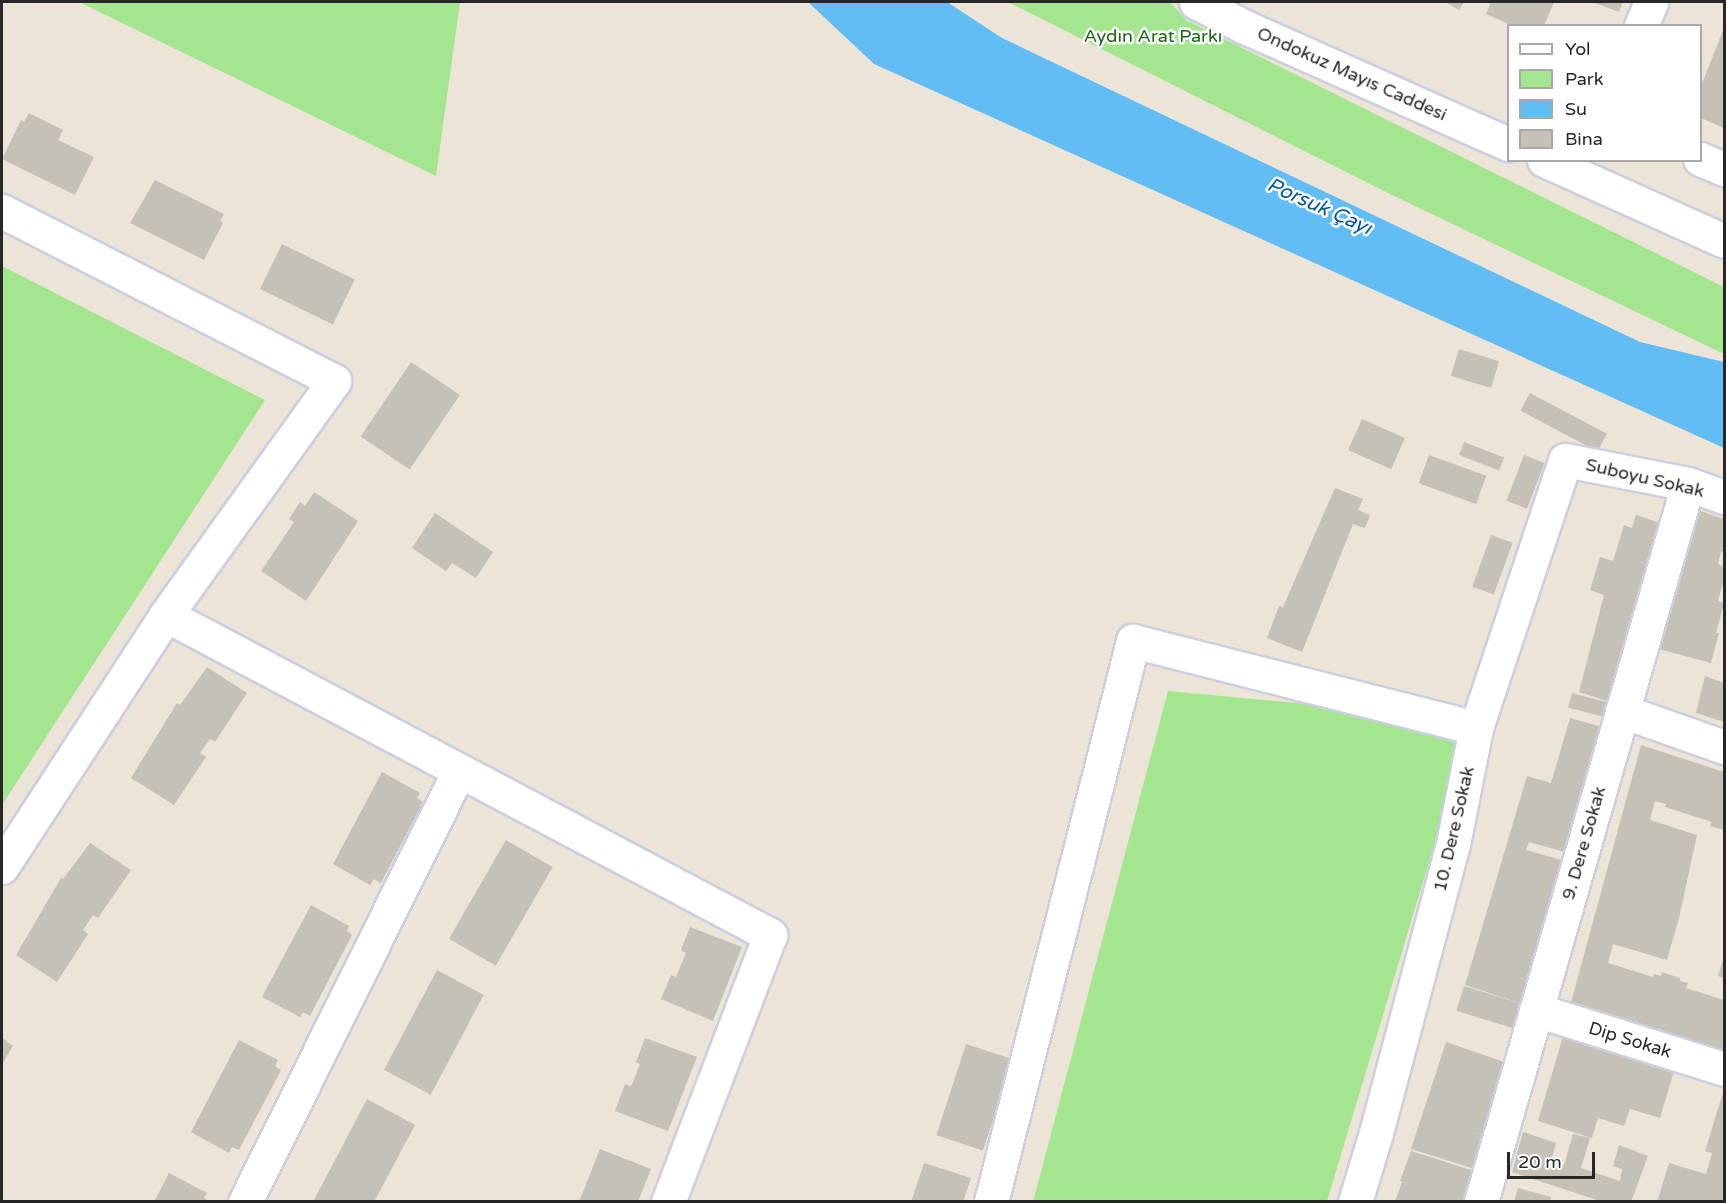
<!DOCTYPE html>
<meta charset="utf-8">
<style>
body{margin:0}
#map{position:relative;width:1726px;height:1203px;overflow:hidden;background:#ebe4d7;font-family:"Varela Round",sans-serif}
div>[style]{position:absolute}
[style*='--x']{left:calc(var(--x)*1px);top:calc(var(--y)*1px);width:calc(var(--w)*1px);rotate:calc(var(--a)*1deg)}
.green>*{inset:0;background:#a3e68f}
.water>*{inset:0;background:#62bdf5}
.building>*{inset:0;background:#c5c1b7;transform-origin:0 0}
.roads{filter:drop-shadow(2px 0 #cccee1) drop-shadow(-2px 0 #cccee1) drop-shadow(0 2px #cccee1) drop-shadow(0 -2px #cccee1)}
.street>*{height:33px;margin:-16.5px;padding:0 16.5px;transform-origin:16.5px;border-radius:16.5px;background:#fff}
span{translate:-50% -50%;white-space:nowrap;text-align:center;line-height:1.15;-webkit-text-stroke:5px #fff;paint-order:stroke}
.park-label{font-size:18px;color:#1d6615}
.street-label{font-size:18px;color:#272727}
.water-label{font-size:20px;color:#06579c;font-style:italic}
.frame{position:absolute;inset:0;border:3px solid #272727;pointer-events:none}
.legend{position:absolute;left:1507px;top:24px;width:195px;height:138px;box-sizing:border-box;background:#fff;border:2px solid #a9a9a9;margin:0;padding:8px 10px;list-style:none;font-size:18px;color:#272727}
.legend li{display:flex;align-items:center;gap:12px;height:30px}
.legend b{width:30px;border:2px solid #a9a9a9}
.scale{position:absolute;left:1507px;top:1152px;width:88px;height:27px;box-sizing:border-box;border:3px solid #272727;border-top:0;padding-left:8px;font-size:18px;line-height:21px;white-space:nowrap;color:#272727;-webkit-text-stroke:4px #fff;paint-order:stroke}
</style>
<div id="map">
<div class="green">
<div style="clip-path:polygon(79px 2px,460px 2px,436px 176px)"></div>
<div style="clip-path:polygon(1008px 2px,1170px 2px,1186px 20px,1724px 287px,1724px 354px,1390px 194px)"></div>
<div style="clip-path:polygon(2px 266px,265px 400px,2px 805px)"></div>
<div style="clip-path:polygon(1168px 691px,1328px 706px,1466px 739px,1327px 1201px,1033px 1202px)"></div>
</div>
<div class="water">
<div style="clip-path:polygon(808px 2px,947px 2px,1002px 38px,1640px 342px,1724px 362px,1724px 448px,874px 64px)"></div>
</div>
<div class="building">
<div style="clip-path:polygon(1445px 2px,1464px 2px,1459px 10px)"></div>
<div style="clip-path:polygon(1491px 2px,1554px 2px,1544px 26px,1513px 26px,1486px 14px)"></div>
<div style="clip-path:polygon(1592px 2px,1623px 2px,1619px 12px)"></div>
<div style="clip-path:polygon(1724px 28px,1724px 128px,1701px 118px,1701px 86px)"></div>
<div style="clip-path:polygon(29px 113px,63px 130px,58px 140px,94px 157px,75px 195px,2px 159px,21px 120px,24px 122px)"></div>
<div style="clip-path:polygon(155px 180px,224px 214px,220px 221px,223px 223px,204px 260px,130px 223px)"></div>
<div style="left:282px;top:244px;width:81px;height:50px;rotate:26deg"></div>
<div style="left:1459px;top:349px;width:42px;height:28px;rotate:17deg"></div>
<div style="left:411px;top:362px;width:59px;height:90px;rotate:34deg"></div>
<div style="left:1530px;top:393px;width:87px;height:20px;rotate:28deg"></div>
<div style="left:1362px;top:419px;width:47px;height:34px;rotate:24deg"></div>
<div style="left:1464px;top:442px;width:43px;height:14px;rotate:21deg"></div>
<div style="left:1429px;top:455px;width:61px;height:30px;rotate:20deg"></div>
<div style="left:1524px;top:455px;width:22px;height:49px;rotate:21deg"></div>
<div style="clip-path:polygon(1335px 488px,1363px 499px,1358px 510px,1370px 515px,1365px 528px,1353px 524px,1302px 652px,1267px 638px,1279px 606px,1283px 607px)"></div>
<div style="clip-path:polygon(314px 492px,358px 521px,306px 601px,261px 571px,294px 522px,289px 519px,300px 502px,305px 506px)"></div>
<div style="clip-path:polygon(1697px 510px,1724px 519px,1724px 552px,1721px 551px,1718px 564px,1724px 567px,1724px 579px,1718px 601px,1724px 603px,1716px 633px,1719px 633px,1711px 663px,1659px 649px)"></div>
<div style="clip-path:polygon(435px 513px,493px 552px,476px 578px,452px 563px,446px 571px,412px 548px)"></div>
<div style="clip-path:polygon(1636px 515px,1660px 523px,1610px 702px,1579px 692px,1604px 595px,1590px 590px,1600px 557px,1613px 561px,1624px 525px,1632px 528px)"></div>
<div style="left:1491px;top:535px;width:23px;height:55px;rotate:20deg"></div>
<div style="clip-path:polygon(207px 667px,247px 693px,215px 742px,210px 739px,200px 753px,206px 757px,174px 805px,131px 778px,177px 703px,180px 705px)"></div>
<div style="clip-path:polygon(1705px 676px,1724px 683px,1724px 722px,1696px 713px)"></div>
<div style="left:1572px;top:693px;width:38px;height:15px;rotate:15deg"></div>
<div style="clip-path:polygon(1570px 718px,1602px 727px,1568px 853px,1529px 842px,1526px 850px,1565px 861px,1526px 1005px,1465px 985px,1527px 776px,1551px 783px)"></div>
<div style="clip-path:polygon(1641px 745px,1724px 772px,1724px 830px,1710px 826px,1712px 822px,1665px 807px,1666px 804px,1655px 801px,1650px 820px,1697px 835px,1679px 918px,1667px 960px,1613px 944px,1608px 963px,1653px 977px,1654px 974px,1661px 976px,1662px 972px,1680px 978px,1680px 981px,1688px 983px,1686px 988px,1724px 1000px,1724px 1051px,1570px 1006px)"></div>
<div style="clip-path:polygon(382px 772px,420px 793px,417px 798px,423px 802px,381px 883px,374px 879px,370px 885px,333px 864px)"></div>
<div style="left:506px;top:840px;width:54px;height:114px;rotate:30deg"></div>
<div style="clip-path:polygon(90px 843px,131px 870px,98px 918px,93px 915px,83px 930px,88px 934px,57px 982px,16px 955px,61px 878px,63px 879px)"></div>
<div style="clip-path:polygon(311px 905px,349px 926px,347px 931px,352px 935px,310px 1016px,303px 1012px,300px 1017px,262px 997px)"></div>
<div style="clip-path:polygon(690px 927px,742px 947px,713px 1021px,661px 999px,671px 975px,676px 977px,686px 953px,681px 950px)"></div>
<div style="clip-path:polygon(1724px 956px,1724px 978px,1718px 976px)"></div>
<div style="left:437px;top:970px;width:53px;height:113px;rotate:28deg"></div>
<div style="left:1464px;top:986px;width:64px;height:26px;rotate:17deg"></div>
<div style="clip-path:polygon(1563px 1036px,1674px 1071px,1660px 1118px,1630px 1109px,1624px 1126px,1598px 1118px,1592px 1138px,1538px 1121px)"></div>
<div style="clip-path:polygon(2px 1038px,13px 1046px,2px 1064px)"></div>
<div style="clip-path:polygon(645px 1038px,697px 1057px,668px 1131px,615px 1111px,625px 1084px,631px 1086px,633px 1082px,640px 1064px,636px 1062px)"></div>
<div style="clip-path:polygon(239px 1040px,278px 1060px,275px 1066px,281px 1070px,239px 1150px,232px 1147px,229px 1153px,191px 1132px)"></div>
<div style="clip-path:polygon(1446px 1042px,1510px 1064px,1487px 1135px,1475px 1132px,1487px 1136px,1478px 1170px,1411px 1149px)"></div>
<div style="left:966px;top:1044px;width:49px;height:96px;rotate:18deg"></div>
<div style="clip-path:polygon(1724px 1089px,1724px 1202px,1657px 1202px,1669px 1163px,1706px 1174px,1712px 1153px,1705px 1151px)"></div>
<div style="clip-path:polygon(367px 1099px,415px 1125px,374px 1202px,316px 1202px,314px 1200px)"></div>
<div style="clip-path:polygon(1523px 1132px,1556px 1143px,1551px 1162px,1564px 1165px,1573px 1134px,1590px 1138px,1581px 1168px,1620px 1181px,1622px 1169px,1613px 1166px,1619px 1145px,1648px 1156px,1631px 1202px,1603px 1202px,1512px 1172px)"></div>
<div style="clip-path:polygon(600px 1149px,651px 1169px,638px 1202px,579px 1202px)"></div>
<div style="clip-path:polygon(1411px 1151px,1474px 1171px,1466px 1202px,1395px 1202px,1402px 1182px,1412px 1185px,1400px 1181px)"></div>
<div style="clip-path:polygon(924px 1163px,971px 1178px,963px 1202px,911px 1202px)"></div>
<div style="clip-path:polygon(169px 1173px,207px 1193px,204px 1198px,210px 1202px,154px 1202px)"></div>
<div style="clip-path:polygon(1518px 1188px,1551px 1197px,1550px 1202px,1514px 1202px)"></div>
</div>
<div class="roads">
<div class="street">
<div style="--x:1196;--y:2;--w:55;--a:27"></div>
<div style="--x:1245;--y:27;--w:288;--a:24"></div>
<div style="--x:1641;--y:26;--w:26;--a:-67"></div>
<div style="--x:1700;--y:159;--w:26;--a:23"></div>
<div style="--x:1544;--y:160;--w:197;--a:24.2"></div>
<div style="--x:2;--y:211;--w:373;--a:27.1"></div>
<div style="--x:334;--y:381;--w:288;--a:125.7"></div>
<div style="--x:166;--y:615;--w:301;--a:123.1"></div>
<div style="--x:166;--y:615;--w:684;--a:27.91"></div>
<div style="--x:770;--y:935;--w:286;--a:110.9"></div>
<div style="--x:1622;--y:711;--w:108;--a:19.4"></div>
<div style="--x:1536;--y:1010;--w:197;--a:17.4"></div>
<div style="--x:245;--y:1202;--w:482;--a:-63.6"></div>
<div style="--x:991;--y:1202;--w:579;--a:-75.8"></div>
<div style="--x:1133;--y:641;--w:354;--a:14.2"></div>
<div style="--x:1355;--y:1202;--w:72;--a:-73.1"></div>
<div style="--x:1376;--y:1133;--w:299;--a:-75.1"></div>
<div style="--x:1453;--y:844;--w:118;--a:-78.8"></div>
<div style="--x:1476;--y:728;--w:282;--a:-71.6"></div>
<div style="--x:1565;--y:460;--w:125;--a:11"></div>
<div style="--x:1688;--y:484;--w:38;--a:20"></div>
<div style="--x:1481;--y:1202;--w:747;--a:-73.92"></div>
</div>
</div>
<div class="park-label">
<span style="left:1153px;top:36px">Aydın Arat Parkı</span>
</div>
<div class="street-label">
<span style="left:1352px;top:74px;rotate:24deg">Ondokuz Mayıs Caddesi</span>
<span style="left:1645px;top:478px;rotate:13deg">Suboyu Sokak</span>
<span style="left:1454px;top:829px;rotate:-77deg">10. Dere Sokak</span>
<span style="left:1584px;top:843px;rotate:-74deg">9. Dere Sokak</span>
<span style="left:1630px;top:1040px;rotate:17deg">Dip Sokak</span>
</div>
<div class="water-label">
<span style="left:1319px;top:207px;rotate:24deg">Porsuk Çayı</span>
</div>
<div class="frame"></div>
<ul class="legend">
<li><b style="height:8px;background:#fff"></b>Yol</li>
<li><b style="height:16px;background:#a3e68f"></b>Park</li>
<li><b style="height:16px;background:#62bdf5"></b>Su</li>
<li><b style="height:16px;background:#c5c1b7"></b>Bina</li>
</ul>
<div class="scale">20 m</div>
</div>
